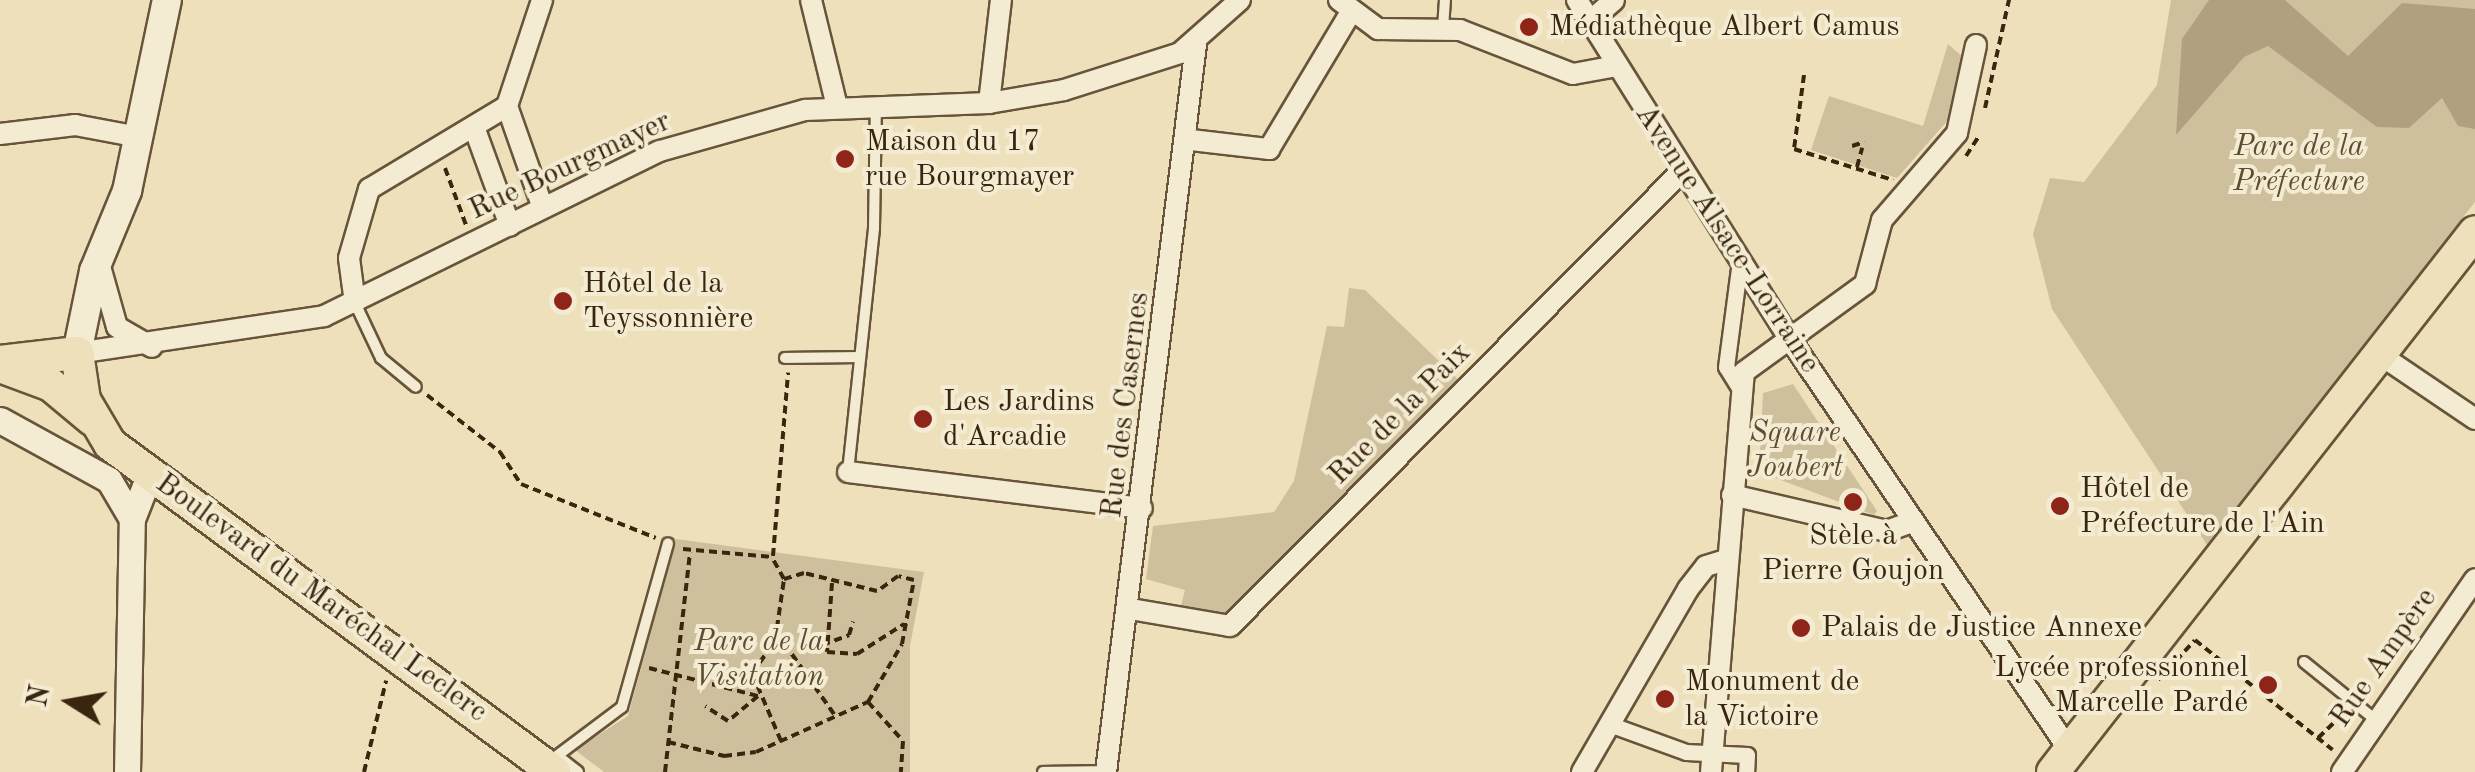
<!DOCTYPE html>
<meta charset="utf-8">
<style>
body{margin:0}
#map{position:relative;width:2475px;height:772px;overflow:hidden;background:#ede0ba;font-family:"Old Standard TT",serif}
div>[style]{position:absolute}
[style*='--x']{left:calc(var(--x)*1px);top:calc(var(--y)*1px);width:calc(var(--w)*1px);rotate:calc(var(--a)*1deg)}
.green>*{inset:0;background:#cfc09d}
.water>*{inset:0;background:#b0a080}
.path>*{height:4px;margin-top:-2px;transform-origin:0;background:repeating-linear-gradient(90deg,#3a250f 0 8px,transparent 0 13px)}
.roads{filter:drop-shadow(2px 0 #67543a) drop-shadow(-2px 0 #67543a) drop-shadow(0 2px #67543a) drop-shadow(0 -2px #67543a)}
.service>*{height:10px;margin:-5px;padding:0 5px;transform-origin:5px;border-radius:5px;background:#f3ebd2}
.pedestrian>*{height:15px;margin:-7.5px;padding:0 7.5px;transform-origin:7.5px;border-radius:7.5px;background:#f3ebd2}
.minor>*{height:20px;margin:-10px;padding:0 10px;transform-origin:10px;border-radius:10px;background:#f3ebd2}
.tertiary>*{height:25px;margin:-12.5px;padding:0 12.5px;transform-origin:12.5px;border-radius:12.5px;background:#f3ebd2}
.secondary>*{height:28px;margin:-14px;padding:0 14px;transform-origin:14px;border-radius:14px;background:#f3ebd2}
.primary>*{height:32px;margin:-16px;padding:0 16px;transform-origin:16px;border-radius:16px;background:#ede0ba}
.dots>*{width:28px;height:28px;translate:-50% -50%;box-sizing:border-box;border:5px solid #f3ebd2;border-radius:50%}
span{translate:-50% -50%;white-space:nowrap;text-align:center;line-height:1.15;-webkit-text-stroke:8px #f3ebd2;paint-order:stroke}
.poi-label{font-size:30px;color:#3a250f}
.left{translate:0 -50%;text-align:left}
.right{translate:-100% -50%;text-align:right}
.park-label{font-size:30px;color:#5f4c32;font-style:italic}
.street-label{font-size:30px;color:#3a250f}
.north{position:absolute;left:20px;top:652px;width:100px;height:100px;-webkit-text-stroke:8px #f3ebd2;paint-order:stroke;rotate:281deg;font-size:28px;font-weight:700;line-height:40px;text-align:center;color:#3a250f}
.north::after{content:'';display:block;margin:auto;width:35px;height:45px;background:#3a250f;clip-path:polygon(50% 0,100% 100%,50% 72%,0 100%)}
</style>
<div id="map">
<div class="green">
<div style="clip-path:polygon(2171px 0,2475px 0,2475px 202px,2207px 545px,2052px 309px,2033px 234px,2050px 178px,2084px 182px,2157px 85px)"></div>
<div style="clip-path:polygon(1948px 44px,1964px 58px,1949px 119px,1897px 178px,1811px 150px,1829px 96px,1923px 126px)"></div>
<div style="clip-path:polygon(1349px 288px,1365px 290px,1462px 383px,1244px 605px,1216px 619px,1180px 609px,1185px 590px,1146px 579px,1153px 526px,1274px 512px,1294px 481px,1327px 326px,1344px 327px)"></div>
<div style="clip-path:polygon(1793px 384px,1877px 511px,1874px 515px,1759px 472px,1763px 393px)"></div>
<div style="clip-path:polygon(676px 539px,924px 572px,910px 646px,910px 772px,604px 772px,575px 750px,628px 716px)"></div>
</div>
<div class="water">
<div style="clip-path:polygon(2209px 0,2285px 0,2348px 56px,2402px 3px,2475px 9px,2475px 129px,2458px 126px,2442px 98px,2409px 128px,2377px 127px,2268px 46px,2244px 57px,2176px 135px,2182px 39px)"></div>
</div>
<div class="path">
<div style="--x:1804;--y:75;--w:75;--a:97.7"></div>
<div style="--x:1794;--y:149;--w:104;--a:17.4"></div>
<div style="--x:1985;--y:108;--w:111;--a:-77.5"></div>
<div style="--x:1852;--y:146;--w:13;--a:-18"></div>
<div style="--x:1966;--y:156;--w:24;--a:-57"></div>
<div style="--x:1857;--y:167;--w:20;--a:-75"></div>
<div style="--x:445;--y:168;--w:61;--a:69.8"></div>
<div style="--x:427;--y:395;--w:93;--a:38"></div>
<div style="--x:500;--y:452;--w:38;--a:57"></div>
<div style="--x:521;--y:484;--w:145;--a:21.8"></div>
<div style="--x:683;--y:549;--w:89;--a:5.1"></div>
<div style="--x:773;--y:556;--w:184;--a:-85.3"></div>
<div style="--x:832;--y:583;--w:69;--a:94.1"></div>
<div style="--x:827;--y:652;--w:30;--a:4"></div>
<div style="--x:857;--y:654;--w:56;--a:-32.6"></div>
<div style="--x:777;--y:633;--w:103;--a:54.9"></div>
<div style="--x:822;--y:645;--w:29;--a:-20"></div>
<div style="--x:849;--y:635;--w:14;--a:-73"></div>
<div style="--x:649;--y:668;--w:113;--a:14.4"></div>
<div style="--x:758;--y:696;--w:39;--a:140"></div>
<div style="--x:728;--y:721;--w:27;--a:-147"></div>
<div style="--x:2158;--y:680;--w:54;--a:-47.2"></div>
<div style="--x:2195;--y:640;--w:176;--a:38.6"></div>
<div style="--x:868;--y:702;--w:52;--a:48.1"></div>
<div style="--x:903;--y:741;--w:31;--a:94"></div>
<div style="--x:2318;--y:738;--w:35;--a:-44"></div>
<div style="--x:781;--y:741;--w:74;--a:-113.1"></div>
<div style="--x:752;--y:673;--w:39;--a:-54"></div>
<div style="--x:775;--y:641;--w:63;--a:-81.7"></div>
<div style="--x:668;--y:742;--w:58;--a:14"></div>
<div style="--x:724;--y:756;--w:32;--a:-7"></div>
<div style="--x:756;--y:752;--w:123;--a:-24.1"></div>
<div style="--x:868;--y:702;--w:67;--a:-59.6"></div>
<div style="--x:902;--y:644;--w:65;--a:-79.4"></div>
<div style="--x:914;--y:580;--w:16;--a:-166"></div>
<div style="--x:898;--y:576;--w:26;--a:144"></div>
<div style="--x:877;--y:591;--w:75;--a:-166.1"></div>
<div style="--x:804;--y:573;--w:21;--a:163"></div>
<div style="--x:784;--y:579;--w:25;--a:-119"></div>
<div style="--x:364;--y:772;--w:94;--a:-76.4"></div>
<div style="--x:665;--y:772;--w:221;--a:-83.5"></div>
</div>
<div class="roads">
<div class="service">
<div style="--x:1443;--y:28;--w:28;--a:-86"></div>
<div style="--x:355;--y:303;--w:61;--a:64.7"></div>
<div style="--x:381;--y:358;--w:45;--a:39.6"></div>
<div style="--x:785;--y:358;--w:71;--a:-0.8"></div>
<div style="--x:848;--y:472;--w:245;--a:-83.9"></div>
<div style="--x:874;--y:228;--w:121;--a:-89.1"></div>
<div style="--x:2304;--y:662;--w:94;--a:38.9"></div>
<div style="--x:559;--y:757;--w:24;--a:38"></div>
<div style="--x:550;--y:761;--w:90;--a:-36.9"></div>
<div style="--x:622;--y:707;--w:170;--a:-74.3"></div>
<div style="--x:1043;--y:772;--w:63;--a:-0.9"></div>
</div>
<div class="pedestrian">
<div style="--x:1738;--y:386;--w:22;--a:-122"></div>
<div style="--x:1726;--y:367;--w:107;--a:-82.5"></div>
<div style="--x:1609;--y:724;--w:82;--a:20"></div>
<div style="--x:1686;--y:752;--w:61;--a:2.8"></div>
<div style="--x:1747;--y:755;--w:17;--a:93"></div>
</div>
<div class="minor">
<div style="--x:811;--y:0;--w:110;--a:76.3"></div>
<div style="--x:1339;--y:0;--w:49;--a:36.6"></div>
<div style="--x:1378;--y:29;--w:82;--a:0.7"></div>
<div style="--x:1460;--y:30;--w:121;--a:21.3"></div>
<div style="--x:1573;--y:74;--w:45;--a:-10.3"></div>
<div style="--x:1577;--y:0;--w:395;--a:57.9"></div>
<div style="--x:1787;--y:335;--w:503;--a:55.77"></div>
<div style="--x:1589;--y:22;--w:33;--a:-41"></div>
<div style="--x:989;--y:103;--w:104;--a:-83.4"></div>
<div style="--x:507;--y:106;--w:108;--a:70.6"></div>
<div style="--x:474;--y:127;--w:105;--a:70"></div>
<div style="--x:0;--y:134;--w:76;--a:-6.8"></div>
<div style="--x:75;--y:125;--w:65;--a:10.6"></div>
<div style="--x:1191;--y:140;--w:79;--a:6.6"></div>
<div style="--x:1269;--y:149;--w:160;--a:-59.1"></div>
<div style="--x:101;--y:270;--w:59;--a:74.3"></div>
<div style="--x:117;--y:327;--w:40;--a:29.7"></div>
<div style="--x:355;--y:303;--w:45;--a:-97.6"></div>
<div style="--x:349;--y:258;--w:72;--a:-73.8"></div>
<div style="--x:369;--y:189;--w:161;--a:-31"></div>
<div style="--x:507;--y:106;--w:112;--a:-71.7"></div>
<div style="--x:77;--y:353;--w:250;--a:-8.5"></div>
<div style="--x:324;--y:316;--w:374;--a:-26.2"></div>
<div style="--x:660;--y:151;--w:151;--a:-15.8"></div>
<div style="--x:805;--y:110;--w:184;--a:-2.2"></div>
<div style="--x:989;--y:103;--w:76;--a:-9.8"></div>
<div style="--x:1064;--y:90;--w:122;--a:-17.7"></div>
<div style="--x:1180;--y:53;--w:80;--a:-41.5"></div>
<div style="--x:2379;--y:354;--w:116;--a:34.1"></div>
<div style="--x:848;--y:472;--w:296;--a:7"></div>
<div style="--x:1732;--y:495;--w:159;--a:13.1"></div>
<div style="--x:1887;--y:531;--w:27;--a:-20"></div>
<div style="--x:1131;--y:609;--w:100;--a:9.7"></div>
<div style="--x:1230;--y:626;--w:641;--a:-45.19"></div>
<div style="--x:1106;--y:772;--w:734;--a:-82.95"></div>
<div style="--x:1582;--y:772;--w:211;--a:-59.9"></div>
<div style="--x:1688;--y:589;--w:29;--a:-52"></div>
<div style="--x:1706;--y:566;--w:21;--a:-17"></div>
<div style="--x:1711;--y:772;--w:401;--a:-85.3"></div>
<div style="--x:1744;--y:372;--w:150;--a:-36"></div>
<div style="--x:1865;--y:284;--w:66;--a:-75.1"></div>
<div style="--x:1882;--y:220;--w:115;--a:-49.2"></div>
<div style="--x:1957;--y:133;--w:90;--a:-77.8"></div>
<div style="--x:2342;--y:772;--w:234;--a:-55.4"></div>
</div>
<div class="tertiary">
<div style="--x:0;--y:420;--w:124;--a:28.8"></div>
<div style="--x:109;--y:480;--w:45;--a:59.5"></div>
<div style="--x:127;--y:772;--w:253;--a:-88.9"></div>
<div style="--x:132;--y:519;--w:49;--a:-68.6"></div>
</div>
<div class="secondary">
<div style="--x:77;--y:353;--w:84;--a:-78.3"></div>
<div style="--x:94;--y:271;--w:87;--a:-67.6"></div>
<div style="--x:127;--y:191;--w:195;--a:-78.2"></div>
</div>
<div class="primary">
<div style="--x:0;--y:362;--w:78;--a:-6.7"></div>
<div style="--x:77;--y:353;--w:48;--a:81.5"></div>
<div style="--x:84;--y:400;--w:51;--a:59.4"></div>
<div style="--x:110;--y:444;--w:552;--a:36.45"></div>
<div style="--x:0;--y:366;--w:54;--a:20.4"></div>
<div style="--x:51;--y:385;--w:53;--a:39.7"></div>
<div style="--x:2053;--y:772;--w:685;--a:-51.99"></div>
</div>
</div>
<div class="dots">
<div style="left:1529px;top:27px;background:#8f2418"></div>
<div style="left:845px;top:159px;background:#8f2418"></div>
<div style="left:563px;top:301px;background:#8f2418"></div>
<div style="left:923px;top:419px;background:#8f2418"></div>
<div style="left:1853px;top:502px;background:#8f2418"></div>
<div style="left:2060px;top:506px;background:#8f2418"></div>
<div style="left:1801px;top:628px;background:#8f2418"></div>
<div style="left:2268px;top:685px;background:#8f2418"></div>
<div style="left:1665px;top:699px;background:#8f2418"></div>
</div>
<div class="poi-label">
<span class="left" style="left:1549px;top:27px">Médiathèque Albert Camus</span>
<span class="left" style="left:865px;top:159px">Maison du 17<br>rue Bourgmayer</span>
<span class="left" style="left:583px;top:301px">Hôtel de la<br>Teyssonnière</span>
<span class="left" style="left:943px;top:419px">Les Jardins<br>d'Arcadie</span>
<span class="left" style="left:2080px;top:506px">Hôtel de<br>Préfecture de l'Ain</span>
<span style="left:1853px;top:553px">Stèle à<br>Pierre Goujon</span>
<span class="left" style="left:1821px;top:628px">Palais de Justice Annexe</span>
<span class="right" style="left:2248px;top:685px">Lycée professionnel<br>Marcelle Pardé</span>
<span class="left" style="left:1685px;top:699px">Monument de<br>la Victoire</span>
</div>
<div class="park-label">
<span style="left:2299px;top:164px">Parc de la<br>Préfecture</span>
<span style="left:1795px;top:450px">Square<br>Joubert</span>
<span style="left:759px;top:659px">Parc de la<br>Visitation</span>
</div>
<div class="street-label">
<span style="left:570px;top:166px;rotate:-25deg">Rue Bourgmayer</span>
<span style="left:1727px;top:239px;rotate:57deg">Avenue Alsace-Lorraine</span>
<span style="left:1126px;top:405px;rotate:-83deg">Rue des Casernes</span>
<span style="left:1400px;top:414px;rotate:-45deg">Rue de la Paix</span>
<span style="left:321px;top:598px;rotate:36deg">Boulevard du Maréchal Leclerc</span>
<span style="left:2384px;top:658px;rotate:-55deg">Rue Ampère</span>
</div>
<div class="north">N</div>
</div>
